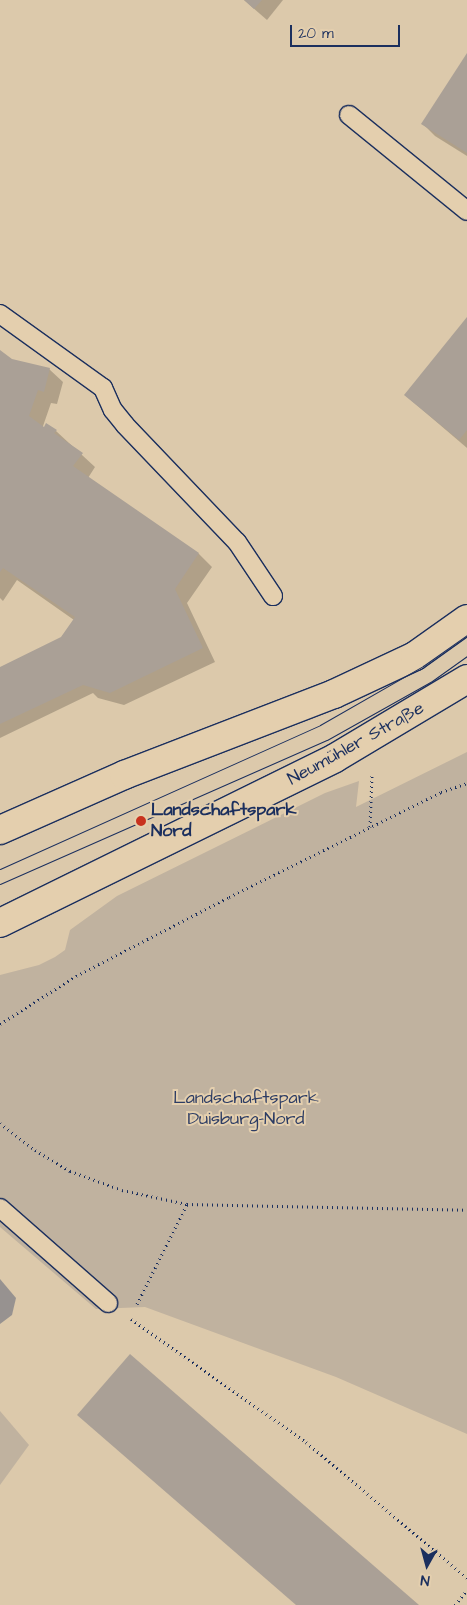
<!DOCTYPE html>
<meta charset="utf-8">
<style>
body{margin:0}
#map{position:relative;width:467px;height:1605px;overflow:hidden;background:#dcc9ab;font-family:"Architects Daughter",sans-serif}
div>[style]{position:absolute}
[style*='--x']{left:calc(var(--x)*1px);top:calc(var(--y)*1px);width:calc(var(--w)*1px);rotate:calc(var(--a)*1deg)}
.green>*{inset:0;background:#c0b29f}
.water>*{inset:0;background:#979290}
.shadow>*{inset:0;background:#0003}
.building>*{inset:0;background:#aaa096}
.path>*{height:3px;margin-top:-1.5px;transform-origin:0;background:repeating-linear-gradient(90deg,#1b2f5e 0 1px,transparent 0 5px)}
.roads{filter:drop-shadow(1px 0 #1b2f5e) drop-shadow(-1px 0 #1b2f5e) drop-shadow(0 1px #1b2f5e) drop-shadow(0 -1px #1b2f5e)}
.service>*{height:18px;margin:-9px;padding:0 9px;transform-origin:9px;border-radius:9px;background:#e4cfae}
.secondary>*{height:28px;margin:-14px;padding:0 14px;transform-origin:14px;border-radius:14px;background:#e4cfae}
.tram>*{height:1px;margin:-0.5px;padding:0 0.5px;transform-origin:0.5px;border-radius:0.5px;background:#1b2f5e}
.dots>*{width:14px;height:14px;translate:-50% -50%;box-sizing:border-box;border:2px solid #e4cfae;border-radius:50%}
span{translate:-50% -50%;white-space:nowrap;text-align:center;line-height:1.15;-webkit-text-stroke:4px #e4cfae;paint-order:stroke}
.street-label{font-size:18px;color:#1b2f5e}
.poi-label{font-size:18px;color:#1b2f5e;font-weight:700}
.left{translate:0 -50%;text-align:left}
.park-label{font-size:18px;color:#2c3c64}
.north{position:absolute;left:402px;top:1540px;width:50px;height:50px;-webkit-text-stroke:4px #e4cfae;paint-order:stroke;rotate:187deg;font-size:14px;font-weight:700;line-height:20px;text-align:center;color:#1b2f5e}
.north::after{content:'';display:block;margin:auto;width:18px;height:22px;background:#1b2f5e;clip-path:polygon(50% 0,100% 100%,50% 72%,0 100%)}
.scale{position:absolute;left:290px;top:25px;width:110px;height:22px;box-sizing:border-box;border:2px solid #1b2f5e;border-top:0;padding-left:6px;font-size:15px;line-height:18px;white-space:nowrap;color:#1b2f5e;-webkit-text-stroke:4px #e4cfae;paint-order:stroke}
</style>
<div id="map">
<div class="green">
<div style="clip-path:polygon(467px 752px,467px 1434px,336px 1377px,145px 1307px,96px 1309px,0 1227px,0 975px,39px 965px,55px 957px,65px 950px,70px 930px,117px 896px,325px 793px,359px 781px,356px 807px)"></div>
<div style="clip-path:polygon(0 1411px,29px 1445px,0 1485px)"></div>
</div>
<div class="water">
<div style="clip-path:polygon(0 1279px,16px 1298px,12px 1315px,0 1324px)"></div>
</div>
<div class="shadow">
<div style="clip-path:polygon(244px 0,283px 0,267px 20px)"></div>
<div style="clip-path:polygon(467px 55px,467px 156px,435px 136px,423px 124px)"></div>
<div style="clip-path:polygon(467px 319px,467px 448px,405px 395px)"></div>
<div style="clip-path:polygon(0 352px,12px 360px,49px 369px,63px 382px,57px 404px,51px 403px,42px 429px,56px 431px,95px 467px,88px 478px,199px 554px,212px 567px,187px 603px,215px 662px,124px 705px,98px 698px,93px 693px,0 738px,0 668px,61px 638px,74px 620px,17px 580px,3px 601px,0 598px)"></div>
</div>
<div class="building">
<div style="clip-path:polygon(244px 0,262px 0,254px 9px)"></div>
<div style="clip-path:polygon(467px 53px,467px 153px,421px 124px)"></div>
<div style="clip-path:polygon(467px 317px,467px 430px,459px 440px,404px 395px)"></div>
<div style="clip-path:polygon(0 350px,12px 359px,50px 368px,44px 392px,38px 390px,29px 416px,44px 427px,46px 423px,57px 430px,54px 433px,83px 453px,73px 466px,199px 553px,175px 589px,203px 648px,110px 693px,83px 685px,0 724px,0 667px,61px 637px,75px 617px,3px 568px,0 572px)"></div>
<div style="clip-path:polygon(130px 1354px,419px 1605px,296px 1605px,77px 1415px)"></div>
</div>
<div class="path">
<div style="--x:370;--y:827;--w:52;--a:-87.8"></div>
<div style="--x:0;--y:1024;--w:90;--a:-32.3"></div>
<div style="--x:76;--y:976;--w:172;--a:-27.3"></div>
<div style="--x:229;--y:897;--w:237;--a:-26.3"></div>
<div style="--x:441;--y:792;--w:28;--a:-19"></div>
<div style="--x:0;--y:1123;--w:44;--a:37.6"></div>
<div style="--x:35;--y:1150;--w:41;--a:31"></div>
<div style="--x:70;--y:1171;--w:55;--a:20.1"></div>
<div style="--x:122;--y:1190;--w:66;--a:12.2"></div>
<div style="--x:187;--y:1204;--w:280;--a:1.2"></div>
<div style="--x:137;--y:1304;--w:112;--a:-63.4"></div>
<div style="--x:131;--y:1319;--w:214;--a:35.1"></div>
<div style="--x:306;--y:1442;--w:211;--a:40.2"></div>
<div style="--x:455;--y:1605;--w:19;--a:-51"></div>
</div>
<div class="roads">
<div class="service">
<div style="--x:349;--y:115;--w:152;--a:39.1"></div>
<div style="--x:0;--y:314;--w:127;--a:35.7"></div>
<div style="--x:103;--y:388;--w:24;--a:66"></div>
<div style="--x:113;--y:410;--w:19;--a:51"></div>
<div style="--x:125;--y:425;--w:162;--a:46.3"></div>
<div style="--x:237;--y:542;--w:65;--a:56.3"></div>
<div style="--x:0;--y:1208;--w:144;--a:41.3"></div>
</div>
<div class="secondary">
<div style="--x:0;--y:830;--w:136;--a:-23.9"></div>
<div style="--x:124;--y:775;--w:225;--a:-21.1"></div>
<div style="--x:334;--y:694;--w:89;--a:-25.1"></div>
<div style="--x:415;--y:656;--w:64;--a:-35.4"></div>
<div style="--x:0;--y:923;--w:373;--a:-26.2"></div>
<div style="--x:335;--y:758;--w:154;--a:-30.9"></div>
</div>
</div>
<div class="tram">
<div style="--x:0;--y:869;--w:351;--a:-24.2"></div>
<div style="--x:320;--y:725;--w:119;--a:-29.8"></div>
<div style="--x:423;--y:666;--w:54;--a:-35.2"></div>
<div style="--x:0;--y:884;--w:357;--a:-23.8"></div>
<div style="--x:327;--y:740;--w:120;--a:-29.3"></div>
<div style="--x:432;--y:681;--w:43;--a:-35.5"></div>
</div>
<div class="dots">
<div style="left:141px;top:821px;background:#c8321e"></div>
</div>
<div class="street-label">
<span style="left:356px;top:744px;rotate:-29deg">Neumühler Straße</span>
</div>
<div class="poi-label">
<span class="left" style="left:151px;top:821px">Landschaftspark<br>Nord</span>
</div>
<div class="park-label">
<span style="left:246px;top:1109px">Landschaftspark<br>Duisburg-Nord</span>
</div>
<div class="north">N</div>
<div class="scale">20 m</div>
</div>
